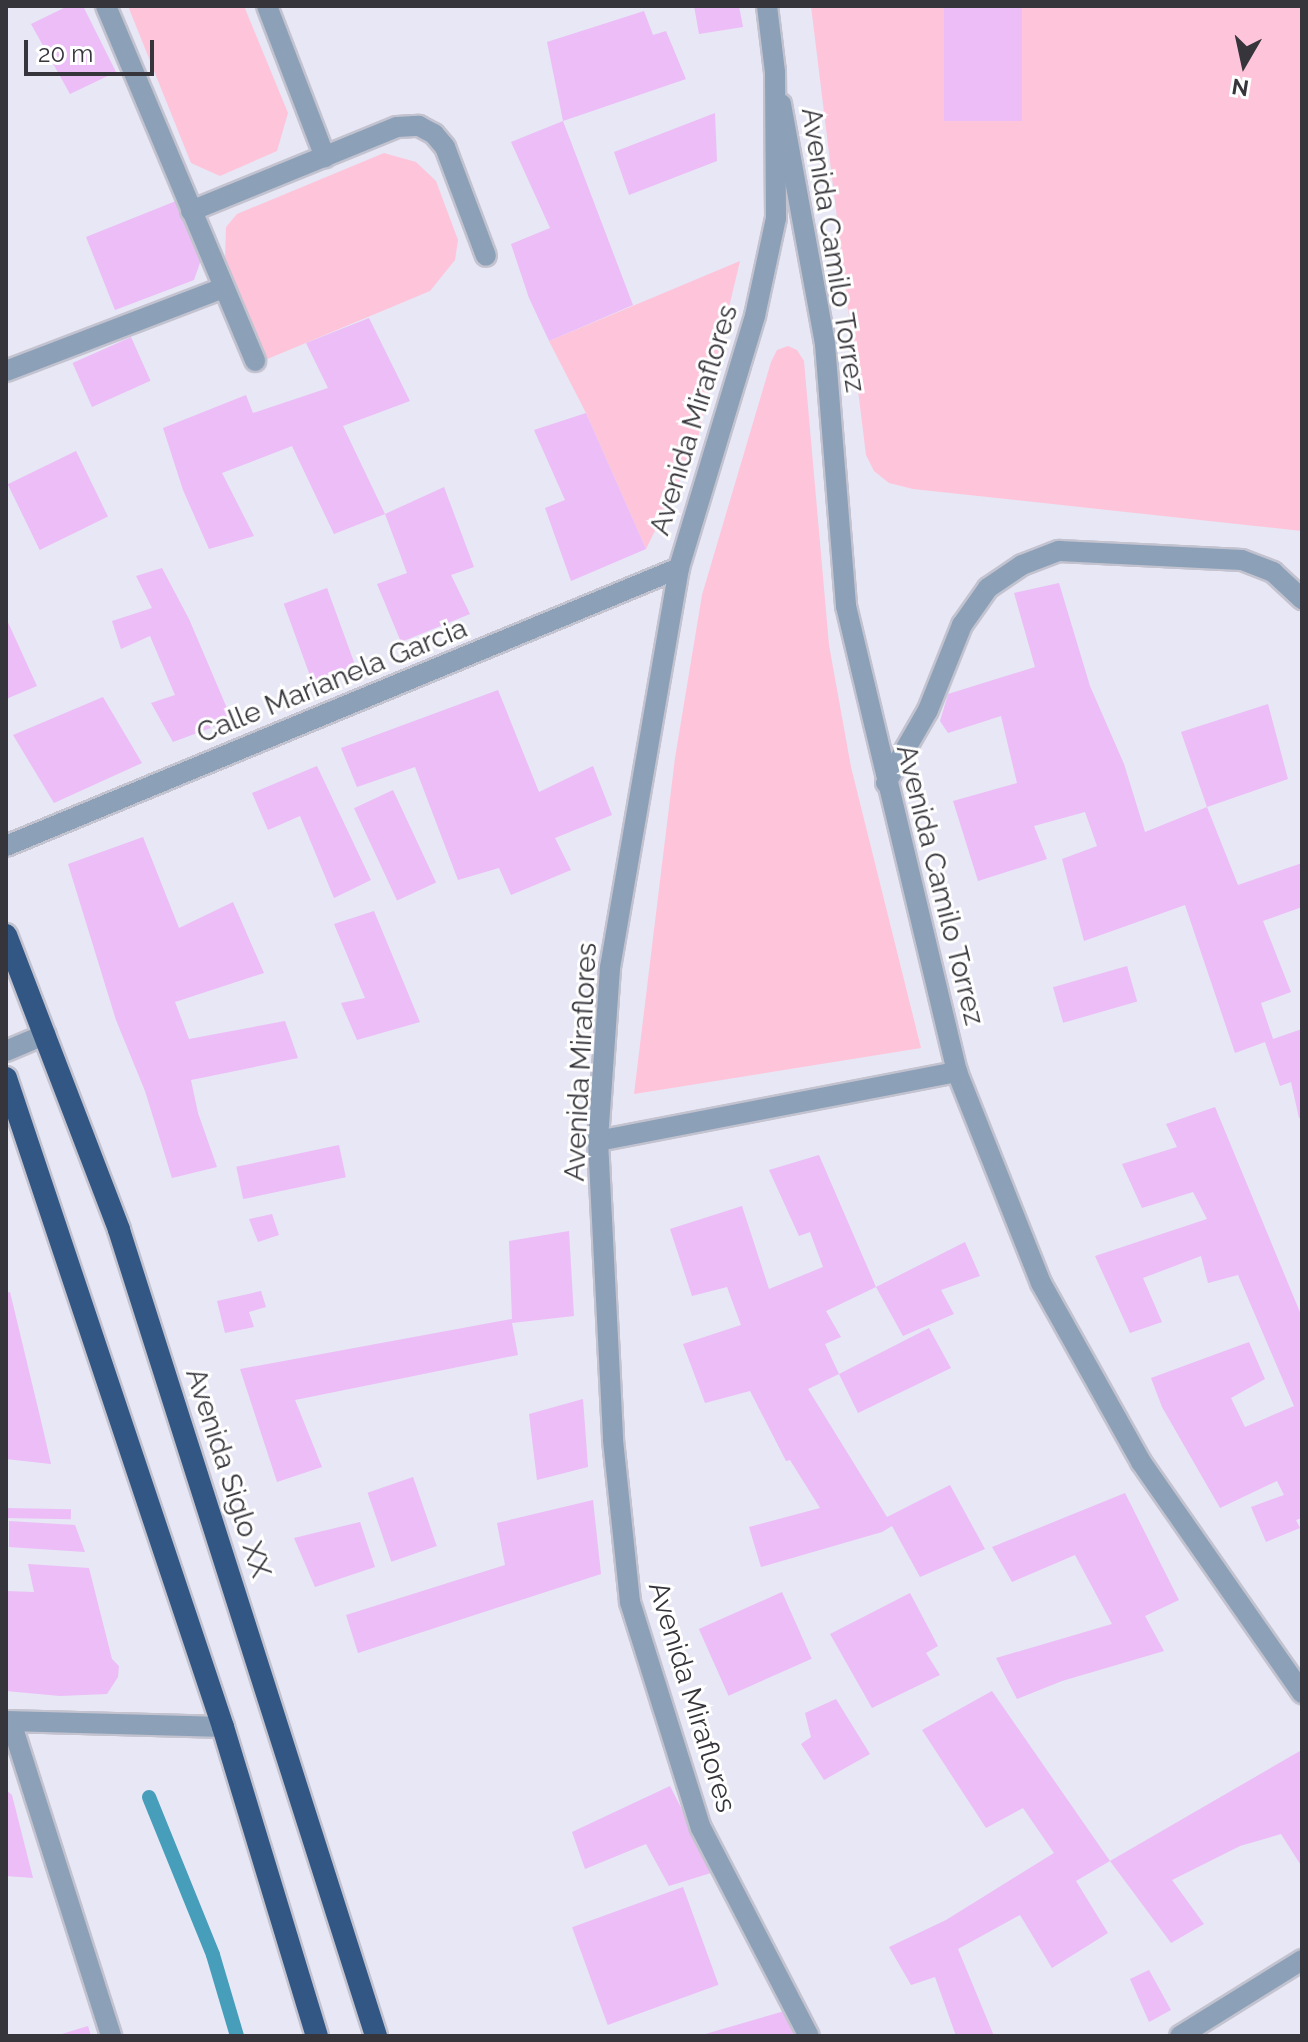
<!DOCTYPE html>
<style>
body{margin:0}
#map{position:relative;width:1308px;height:2042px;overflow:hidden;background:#e7e7f5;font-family:Raleway,sans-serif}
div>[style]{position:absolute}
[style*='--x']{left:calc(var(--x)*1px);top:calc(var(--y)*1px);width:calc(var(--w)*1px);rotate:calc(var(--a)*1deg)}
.green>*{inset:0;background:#fec4da}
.stream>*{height:14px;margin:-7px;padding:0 7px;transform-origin:7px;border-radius:7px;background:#469eba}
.building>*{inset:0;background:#ecbdf6;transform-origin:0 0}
.roads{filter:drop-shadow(2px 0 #c3c3d0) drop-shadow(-2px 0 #c3c3d0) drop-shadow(0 2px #c3c3d0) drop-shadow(0 -2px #c3c3d0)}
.minor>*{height:20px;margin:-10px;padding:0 10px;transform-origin:10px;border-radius:10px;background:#8ca0b8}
.tertiary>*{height:20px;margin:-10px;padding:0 10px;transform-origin:10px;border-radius:10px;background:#8ca0b8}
.trunk>*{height:22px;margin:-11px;padding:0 11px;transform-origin:11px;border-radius:11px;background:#325784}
span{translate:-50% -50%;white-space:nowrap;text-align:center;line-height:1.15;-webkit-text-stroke:6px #fff;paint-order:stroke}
.street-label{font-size:28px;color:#35353b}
.frame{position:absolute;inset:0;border:8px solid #35353b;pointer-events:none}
.north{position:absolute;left:1204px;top:24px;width:80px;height:80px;-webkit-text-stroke:6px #fff;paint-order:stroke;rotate:189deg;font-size:22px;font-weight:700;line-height:32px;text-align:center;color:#35353b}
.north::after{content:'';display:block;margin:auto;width:28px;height:36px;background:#35353b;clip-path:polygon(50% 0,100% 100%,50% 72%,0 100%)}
.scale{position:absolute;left:24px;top:40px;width:130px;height:36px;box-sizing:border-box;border:4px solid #35353b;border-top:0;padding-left:10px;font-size:24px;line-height:28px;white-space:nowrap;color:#35353b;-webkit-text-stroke:6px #fff;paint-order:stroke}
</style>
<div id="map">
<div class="green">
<div style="clip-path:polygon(128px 6px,244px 6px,288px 113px,277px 151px,220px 176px,191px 163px)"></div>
<div style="clip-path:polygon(811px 6px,1302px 6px,1302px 531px,913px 489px,889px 483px,874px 471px,866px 455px)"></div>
<div style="clip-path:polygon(384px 153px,416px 162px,436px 181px,458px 240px,455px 260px,430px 291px,265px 360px,225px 259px,226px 227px,237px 214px)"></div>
<div style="clip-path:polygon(740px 261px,695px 450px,646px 549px,586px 413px,549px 341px)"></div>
<div style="clip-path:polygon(788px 346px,797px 350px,804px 361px,829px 645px,851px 767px,921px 1048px,634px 1094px,675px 758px,702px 595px,771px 362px,777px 350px)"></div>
</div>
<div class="stream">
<div style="--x:149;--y:1797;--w:170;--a:67.9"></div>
<div style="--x:213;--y:1955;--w:84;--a:73.5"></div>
</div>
<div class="building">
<div style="clip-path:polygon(68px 6px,83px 6px,116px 72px,70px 94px,31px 24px)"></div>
<div style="clip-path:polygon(694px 6px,739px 6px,743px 27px,699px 34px)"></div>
<div style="left:944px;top:6px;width:78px;height:115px"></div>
<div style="clip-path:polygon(644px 11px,653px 35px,666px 31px,686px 79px,563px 121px,633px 305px,549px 341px,529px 298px,511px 244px,550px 228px,511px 142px,563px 121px,547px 42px)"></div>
<div style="clip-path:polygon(715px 113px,717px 161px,629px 195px,614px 152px)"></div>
<div style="clip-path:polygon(176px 201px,202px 257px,194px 280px,115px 310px,86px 237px)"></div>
<div style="clip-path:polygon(369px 318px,410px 401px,343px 426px,385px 514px,334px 534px,292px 446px,222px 473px,254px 536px,209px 549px,183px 490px,163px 428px,246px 395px,253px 413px,328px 388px,306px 343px)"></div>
<div style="left:131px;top:337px;width:48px;height:64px;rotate:66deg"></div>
<div style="clip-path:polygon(586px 413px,646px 549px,571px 581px,545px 508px,565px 500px,534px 430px)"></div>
<div style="left:76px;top:451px;width:73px;height:76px;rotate:64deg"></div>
<div style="clip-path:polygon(444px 487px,474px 567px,451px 575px,470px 614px,401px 642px,377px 584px,407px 573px,385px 514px)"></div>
<div style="clip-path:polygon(162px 568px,189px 619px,232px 720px,173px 742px,151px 703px,175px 695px,150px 636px,121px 649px,112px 621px,152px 608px,136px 576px)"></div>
<div style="clip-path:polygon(1059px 583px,1090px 686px,1124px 764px,1145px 832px,1207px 807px,1181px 732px,1268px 704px,1288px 779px,1207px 807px,1238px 885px,1302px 863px,1302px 907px,1263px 921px,1291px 992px,1261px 1003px,1273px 1039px,1302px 1029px,1302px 1117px,1299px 1118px,1291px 1082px,1280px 1086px,1265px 1042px,1235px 1053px,1185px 905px,1084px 941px,1062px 859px,1097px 846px,1085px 812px,1034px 826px,1047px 859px,978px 881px,953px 801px,1017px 783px,1001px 716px,948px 733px,940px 721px,948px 694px,1035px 667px,1014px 593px)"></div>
<div style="left:327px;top:588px;width:87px;height:46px;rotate:70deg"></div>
<div style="clip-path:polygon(6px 618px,37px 686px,6px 699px)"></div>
<div style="clip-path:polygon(498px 690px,539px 792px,593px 766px,612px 815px,555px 838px,571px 870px,511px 895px,499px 868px,458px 880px,415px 767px,357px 787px,341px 748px)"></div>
<div style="clip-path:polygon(103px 697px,142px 763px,54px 803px,13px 735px)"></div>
<div style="clip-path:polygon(317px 766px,371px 880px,334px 898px,300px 816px,268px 830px,252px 793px)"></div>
<div style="left:393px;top:790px;width:102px;height:43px;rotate:65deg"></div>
<div style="clip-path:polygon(143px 837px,179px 928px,233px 902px,264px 973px,175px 1002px,189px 1039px,285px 1021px,298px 1058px,191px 1080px,198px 1113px,217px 1167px,172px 1178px,145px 1091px,116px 1020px,68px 864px)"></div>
<div style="clip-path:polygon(374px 911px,420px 1022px,357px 1040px,341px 1003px,365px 998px,334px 924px)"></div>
<div style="left:1127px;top:966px;width:37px;height:77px;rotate:74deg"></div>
<div style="clip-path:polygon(1215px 1107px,1302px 1317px,1302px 1518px,1296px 1520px,1300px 1528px,1266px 1542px,1251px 1507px,1284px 1495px,1277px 1481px,1220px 1508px,1162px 1407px,1151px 1378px,1249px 1342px,1265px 1379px,1231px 1398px,1245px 1427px,1294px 1406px,1238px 1275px,1208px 1283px,1201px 1256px,1143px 1278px,1162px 1322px,1130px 1333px,1095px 1256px,1207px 1219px,1193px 1192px,1142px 1208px,1122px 1164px,1177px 1147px,1166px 1124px)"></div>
<div style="left:339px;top:1145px;width:33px;height:105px;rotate:78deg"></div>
<div style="clip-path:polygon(819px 1155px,876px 1287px,826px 1311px,841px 1337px,825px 1344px,839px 1374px,929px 1328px,951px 1368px,858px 1413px,839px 1374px,808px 1389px,887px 1517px,950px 1485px,985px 1549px,920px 1577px,892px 1526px,882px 1532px,761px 1567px,749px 1527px,820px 1508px,790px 1460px,786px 1461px,750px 1391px,705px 1403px,683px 1344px,741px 1325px,727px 1287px,692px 1296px,670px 1229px,742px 1206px,769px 1289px,823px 1267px,810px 1232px,799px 1236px,769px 1170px)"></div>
<div style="clip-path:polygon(272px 1214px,279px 1235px,258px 1242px,249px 1219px)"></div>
<div style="clip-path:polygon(569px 1231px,574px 1316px,512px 1323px,518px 1355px,295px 1400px,322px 1467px,277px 1482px,240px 1369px,512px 1319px,509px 1241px)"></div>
<div style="clip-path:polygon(965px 1242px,980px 1276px,941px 1290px,954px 1314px,903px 1336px,876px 1287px)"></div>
<div style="clip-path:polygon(261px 1291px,266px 1307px,249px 1312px,254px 1327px,225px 1333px,217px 1301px)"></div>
<div style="clip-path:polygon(10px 1292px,42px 1425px,51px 1464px,6px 1459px,6px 1293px)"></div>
<div style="clip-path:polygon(583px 1399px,588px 1467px,537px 1480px,529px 1414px)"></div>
<div style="left:413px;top:1477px;width:73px;height:48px;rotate:71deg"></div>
<div style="clip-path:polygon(1125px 1493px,1179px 1600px,1145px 1616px,1164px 1651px,1062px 1681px,1017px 1699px,996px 1658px,1112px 1624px,1075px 1555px,1012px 1582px,992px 1547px)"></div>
<div style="clip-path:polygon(593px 1500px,601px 1574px,358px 1653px,346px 1615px,505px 1565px,497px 1523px)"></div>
<div style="left:6px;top:1508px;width:65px;height:10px;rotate:1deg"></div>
<div style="clip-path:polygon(9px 1521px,75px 1525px,85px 1552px,9px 1547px)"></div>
<div style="clip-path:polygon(360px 1522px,375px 1567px,315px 1587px,294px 1538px)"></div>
<div style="clip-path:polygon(28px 1564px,89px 1568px,112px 1659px,119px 1666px,118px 1677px,107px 1694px,60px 1696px,6px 1691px,6px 1591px,34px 1592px)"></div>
<div style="left:782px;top:1592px;width:73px;height:91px;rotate:66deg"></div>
<div style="clip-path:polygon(910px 1593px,938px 1646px,926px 1653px,940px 1675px,872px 1708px,830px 1634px)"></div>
<div style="clip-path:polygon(992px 1691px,1110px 1861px,1076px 1881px,1108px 1933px,1052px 1968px,1020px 1915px,958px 1949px,994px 2036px,956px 2036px,935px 1977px,911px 1985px,889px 1947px,946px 1920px,1054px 1853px,1023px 1808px,986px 1828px,922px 1730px)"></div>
<div style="clip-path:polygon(836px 1699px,870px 1754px,824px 1780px,801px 1744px,811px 1737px,805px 1713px)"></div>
<div style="clip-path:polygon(1300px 1751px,1302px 1867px,1281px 1834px,1240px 1846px,1172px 1880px,1204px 1924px,1171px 1943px,1110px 1861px)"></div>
<div style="clip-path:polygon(670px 1786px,714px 1872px,669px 1886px,646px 1844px,585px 1869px,572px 1832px)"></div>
<div style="clip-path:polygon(6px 1790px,12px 1795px,33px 1878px,6px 1876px)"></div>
<div style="left:683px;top:1887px;width:104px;height:118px;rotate:70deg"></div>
<div style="clip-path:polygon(1149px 1970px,1171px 2010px,1149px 2022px,1130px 1979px)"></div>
<div style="clip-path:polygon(788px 2010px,796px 2036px,702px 2036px,702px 2035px)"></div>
<div style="left:88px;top:2026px;width:10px;height:82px;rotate:73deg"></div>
</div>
<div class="roads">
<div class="minor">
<div style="--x:106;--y:6;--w:385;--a:67.2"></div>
<div style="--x:267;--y:6;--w:162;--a:69"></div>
<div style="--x:781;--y:104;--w:244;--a:79.6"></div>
<div style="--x:825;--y:344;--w:263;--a:85.4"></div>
<div style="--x:846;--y:606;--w:479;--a:76.6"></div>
<div style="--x:957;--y:1072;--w:227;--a:68.3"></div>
<div style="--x:1041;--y:1283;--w:205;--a:60.8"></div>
<div style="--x:1141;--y:1462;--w:282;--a:55.1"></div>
<div style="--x:191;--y:211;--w:222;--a:-22.2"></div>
<div style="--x:397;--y:127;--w:22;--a:-3"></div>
<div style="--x:419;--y:126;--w:17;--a:28"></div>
<div style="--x:434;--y:134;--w:17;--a:50"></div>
<div style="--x:445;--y:147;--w:116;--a:69.4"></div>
<div style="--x:6;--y:371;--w:232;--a:-20.9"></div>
<div style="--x:886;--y:783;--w:84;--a:-60.1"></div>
<div style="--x:928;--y:710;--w:92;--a:-68.2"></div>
<div style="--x:962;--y:625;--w:45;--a:-54.9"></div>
<div style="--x:988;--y:588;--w:41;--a:-34.1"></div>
<div style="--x:1022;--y:565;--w:40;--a:-21"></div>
<div style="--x:1059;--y:551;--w:183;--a:2.8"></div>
<div style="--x:1242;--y:560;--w:33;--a:21"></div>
<div style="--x:1273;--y:572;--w:40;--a:43"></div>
<div style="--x:6;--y:846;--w:728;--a:-22.44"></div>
<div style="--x:598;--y:1141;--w:366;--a:-10.9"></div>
<div style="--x:6;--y:1721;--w:217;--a:1.6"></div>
<div style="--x:11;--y:1722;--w:330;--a:72.3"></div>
<div style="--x:1180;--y:2036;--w:144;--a:-31.9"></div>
</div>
<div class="tertiary">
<div style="--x:767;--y:6;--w:66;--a:83.1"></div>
<div style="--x:775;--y:72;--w:146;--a:89.6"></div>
<div style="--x:776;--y:218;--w:100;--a:102.1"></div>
<div style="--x:755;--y:316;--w:263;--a:106.8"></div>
<div style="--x:679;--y:568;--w:406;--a:99.8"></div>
<div style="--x:610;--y:968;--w:173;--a:94"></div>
<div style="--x:598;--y:1141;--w:299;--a:87.1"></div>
<div style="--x:613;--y:1440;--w:163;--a:84"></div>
<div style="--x:630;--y:1602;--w:237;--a:72.6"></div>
<div style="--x:701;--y:1828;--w:234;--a:62.6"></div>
<div style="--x:6;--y:1051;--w:43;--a:-23"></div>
</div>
<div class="trunk">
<div style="--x:6;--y:935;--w:316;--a:69"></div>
<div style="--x:119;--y:1230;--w:846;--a:72.31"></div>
<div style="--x:6;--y:1078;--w:684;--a:71.51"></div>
<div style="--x:223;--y:1727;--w:323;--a:73.1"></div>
</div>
</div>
<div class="street-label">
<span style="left:833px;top:250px;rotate:81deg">Avenida Camilo Torrez</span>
<span style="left:694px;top:420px;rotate:-73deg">Avenida Miraflores</span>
<span style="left:332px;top:681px;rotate:-22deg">Calle Marianela Garcia</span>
<span style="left:940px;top:885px;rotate:76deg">Avenida Camilo Torrez</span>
<span style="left:581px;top:1062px;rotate:-87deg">Avenida Miraflores</span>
<span style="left:228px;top:1473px;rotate:72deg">Avenida Siglo XX</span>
<span style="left:692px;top:1697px;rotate:73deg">Avenida Miraflores</span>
</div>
<div class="frame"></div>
<div class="north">N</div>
<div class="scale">20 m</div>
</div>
